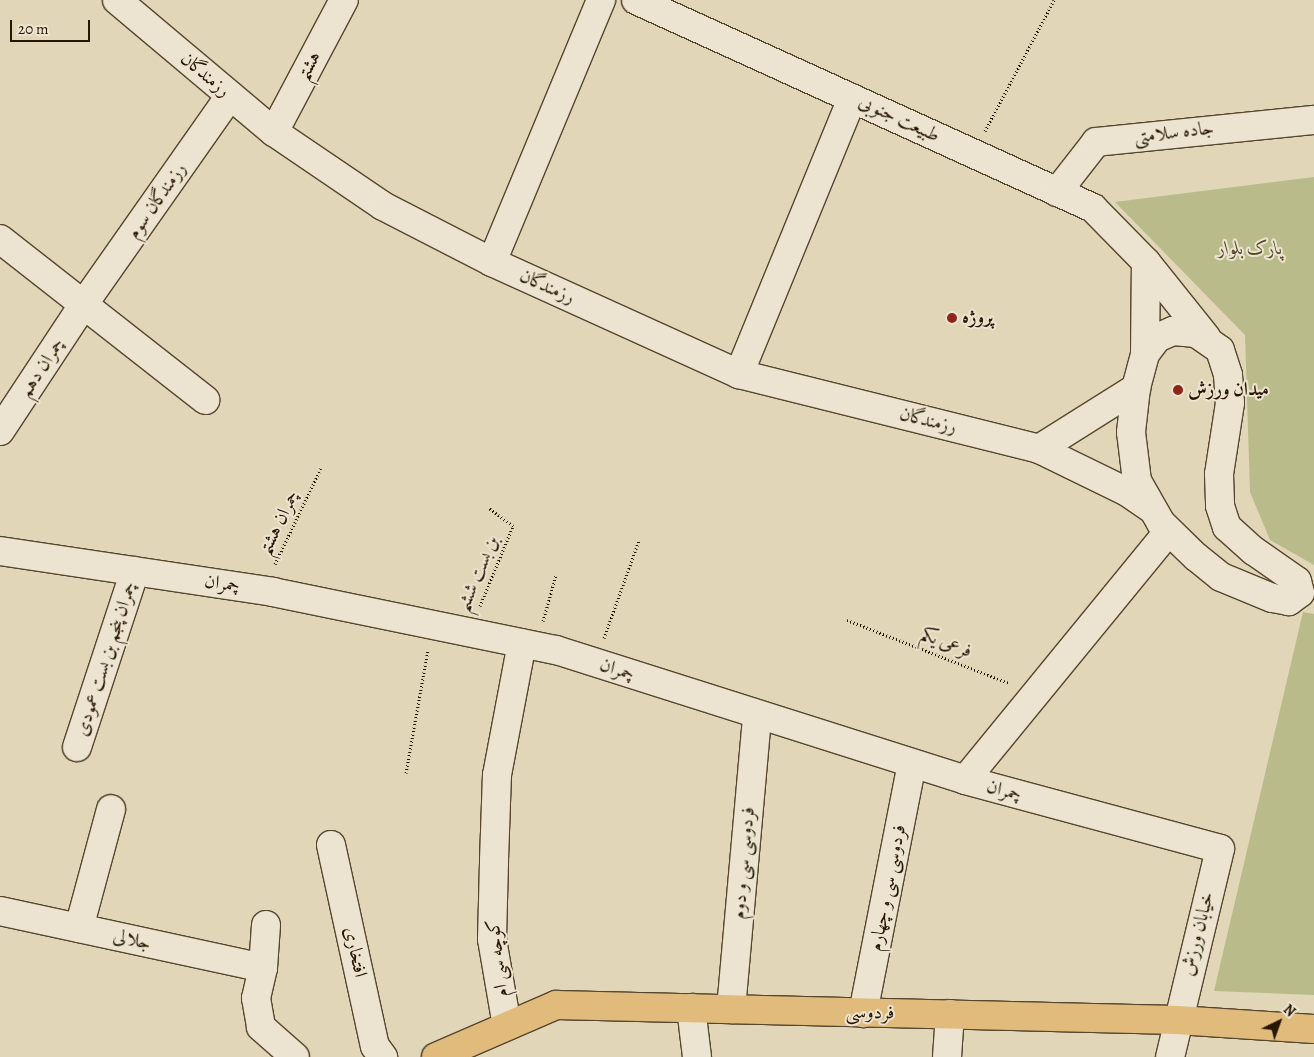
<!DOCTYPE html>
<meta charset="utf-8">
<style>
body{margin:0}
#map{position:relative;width:1314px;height:1057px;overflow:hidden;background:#e1d6b7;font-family:Alegreya,Amiri,serif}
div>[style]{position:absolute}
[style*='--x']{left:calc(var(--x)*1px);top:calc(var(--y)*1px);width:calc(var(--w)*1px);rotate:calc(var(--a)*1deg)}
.green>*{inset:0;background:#b9bc8a}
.path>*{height:3px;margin-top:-1.5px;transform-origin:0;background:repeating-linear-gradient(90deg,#271600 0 1px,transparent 0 3.5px)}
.roads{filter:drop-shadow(1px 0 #56462e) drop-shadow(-1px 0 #56462e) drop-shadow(0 1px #56462e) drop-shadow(0 -1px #56462e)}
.minor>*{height:28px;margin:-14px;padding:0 14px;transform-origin:14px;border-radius:14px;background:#ece4d0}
.major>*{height:28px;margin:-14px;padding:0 14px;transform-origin:14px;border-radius:14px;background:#e0bb7c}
.dots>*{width:14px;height:14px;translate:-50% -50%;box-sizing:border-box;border:2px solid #ece4d0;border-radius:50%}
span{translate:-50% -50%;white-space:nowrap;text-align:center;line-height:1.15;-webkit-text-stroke:4px #ece4d0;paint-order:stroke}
.street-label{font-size:19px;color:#271600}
.park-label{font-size:19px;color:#534829;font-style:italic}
.poi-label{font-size:19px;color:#271600;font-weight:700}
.left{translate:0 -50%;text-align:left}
.north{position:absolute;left:1254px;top:997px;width:50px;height:50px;-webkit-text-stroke:4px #ece4d0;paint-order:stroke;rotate:42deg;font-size:14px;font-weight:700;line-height:20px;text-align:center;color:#271600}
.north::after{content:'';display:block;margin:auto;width:18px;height:22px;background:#271600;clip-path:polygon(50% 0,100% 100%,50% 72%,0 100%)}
.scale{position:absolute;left:10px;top:20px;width:80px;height:22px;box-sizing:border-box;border:2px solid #271600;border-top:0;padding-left:6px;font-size:15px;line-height:18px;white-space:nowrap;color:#271600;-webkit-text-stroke:4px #ece4d0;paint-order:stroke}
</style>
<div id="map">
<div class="green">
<div style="clip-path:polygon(1314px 177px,1314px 565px,1270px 540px,1250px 492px,1245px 335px,1115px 202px)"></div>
<div style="clip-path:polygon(1303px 612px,1314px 614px,1314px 995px,1214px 991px)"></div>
</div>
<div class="path">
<div style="--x:985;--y:131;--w:148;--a:-62.2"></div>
<div style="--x:275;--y:564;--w:106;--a:-64.4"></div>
<div style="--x:480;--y:606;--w:87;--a:-67.6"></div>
<div style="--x:513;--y:526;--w:30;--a:-143"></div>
<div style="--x:847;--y:620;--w:174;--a:21.3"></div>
<div style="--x:543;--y:621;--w:48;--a:-74.2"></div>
<div style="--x:604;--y:638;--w:104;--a:-70.3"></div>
<div style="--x:406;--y:773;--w:125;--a:-79.9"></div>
</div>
<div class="roads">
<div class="minor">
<div style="--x:117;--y:0;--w:205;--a:40.1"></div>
<div style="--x:274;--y:132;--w:132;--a:34.2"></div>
<div style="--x:383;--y:206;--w:123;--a:27.2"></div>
<div style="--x:492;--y:262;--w:271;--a:24.4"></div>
<div style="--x:739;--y:374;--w:309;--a:14"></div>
<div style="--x:1039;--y:449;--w:98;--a:26"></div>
<div style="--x:1127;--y:492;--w:30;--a:34"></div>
<div style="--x:636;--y:0;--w:502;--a:24.47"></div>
<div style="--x:1093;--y:208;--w:76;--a:45.5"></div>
<div style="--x:1146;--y:262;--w:96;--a:51.3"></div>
<div style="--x:274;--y:132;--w:149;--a:-62.1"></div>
<div style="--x:1057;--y:192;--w:63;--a:-52"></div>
<div style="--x:1096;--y:142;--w:219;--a:-5.8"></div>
<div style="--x:0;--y:239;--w:261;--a:38.1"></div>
<div style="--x:492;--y:262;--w:284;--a:-67.4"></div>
<div style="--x:1173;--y:331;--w:23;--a:5"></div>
<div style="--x:1196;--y:333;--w:29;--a:35"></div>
<div style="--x:1220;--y:350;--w:26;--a:72"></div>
<div style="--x:1228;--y:375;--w:28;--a:86"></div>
<div style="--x:1230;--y:403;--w:72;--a:98.8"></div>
<div style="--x:1219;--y:474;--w:32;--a:88"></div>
<div style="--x:1220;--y:506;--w:22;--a:72"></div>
<div style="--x:1227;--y:527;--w:36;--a:42"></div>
<div style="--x:1254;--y:551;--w:52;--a:34.9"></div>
<div style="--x:1297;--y:581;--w:12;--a:76"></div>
<div style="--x:1300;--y:593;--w:14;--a:144"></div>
<div style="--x:1289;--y:601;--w:17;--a:-170"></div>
<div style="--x:1272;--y:598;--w:55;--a:-157.6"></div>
<div style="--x:1221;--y:577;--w:32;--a:-141"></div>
<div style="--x:1196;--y:557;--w:49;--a:-135.8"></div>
<div style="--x:1161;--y:523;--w:48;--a:-119.7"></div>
<div style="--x:1137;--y:481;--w:49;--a:-97"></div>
<div style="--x:1131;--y:432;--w:44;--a:-83.5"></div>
<div style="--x:1136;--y:388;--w:35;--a:-75"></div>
<div style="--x:1145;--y:354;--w:20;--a:-53"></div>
<div style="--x:1157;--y:338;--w:17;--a:-24"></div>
<div style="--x:1145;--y:354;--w:92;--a:-89.4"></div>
<div style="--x:739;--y:374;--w:298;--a:-67.7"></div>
<div style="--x:0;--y:431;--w:151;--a:-56.6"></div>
<div style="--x:83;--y:305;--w:256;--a:-54.9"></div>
<div style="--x:1039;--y:449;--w:115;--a:-32.2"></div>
<div style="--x:0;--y:551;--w:276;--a:8.5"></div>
<div style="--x:273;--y:592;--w:289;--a:11.6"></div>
<div style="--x:556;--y:650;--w:429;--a:17.6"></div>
<div style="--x:965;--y:780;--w:264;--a:15.1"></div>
<div style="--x:1220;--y:849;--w:214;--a:103.5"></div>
<div style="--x:77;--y:747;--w:185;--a:-71.8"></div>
<div style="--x:965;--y:780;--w:320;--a:-50.7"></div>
<div style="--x:331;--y:845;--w:206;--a:77.7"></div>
<div style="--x:375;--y:1046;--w:14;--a:54"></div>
<div style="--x:0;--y:911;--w:269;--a:12.2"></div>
<div style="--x:266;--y:925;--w:43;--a:94"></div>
<div style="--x:263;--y:968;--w:31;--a:103"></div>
<div style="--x:256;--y:998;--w:29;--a:80"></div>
<div style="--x:261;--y:1027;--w:45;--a:41.4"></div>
<div style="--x:79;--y:928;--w:123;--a:-74.9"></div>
<div style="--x:691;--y:1008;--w:49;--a:83"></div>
<div style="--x:731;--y:1009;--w:294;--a:-84.9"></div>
<div style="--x:863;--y:1013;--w:254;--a:-78.9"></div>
<div style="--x:507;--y:1026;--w:88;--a:-99.8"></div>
<div style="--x:492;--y:939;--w:79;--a:-88.5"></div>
<div style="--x:494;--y:860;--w:85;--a:-88"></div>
<div style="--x:497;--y:775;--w:134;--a:-79.3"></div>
<div style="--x:947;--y:1057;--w:43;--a:-86"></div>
</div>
<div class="major">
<div style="--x:436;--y:1057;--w:131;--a:-23.4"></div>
<div style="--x:556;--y:1005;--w:621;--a:1.38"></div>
<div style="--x:1177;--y:1020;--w:137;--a:3.8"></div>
</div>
</div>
<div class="dots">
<div style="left:952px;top:318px;background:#8f2418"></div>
<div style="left:1178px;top:390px;background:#8f2418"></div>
</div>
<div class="street-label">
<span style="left:309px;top:66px;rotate:-62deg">هشتم</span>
<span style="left:205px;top:75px;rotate:40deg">رزمندگان</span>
<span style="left:899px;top:119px;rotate:25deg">طبیعت جنوبی</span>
<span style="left:1174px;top:133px;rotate:-7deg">جاده سلامتی</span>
<span style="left:157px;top:201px;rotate:-55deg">رزمندگان سوم</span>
<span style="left:547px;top:287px;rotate:24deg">رزمندگان</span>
<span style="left:42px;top:368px;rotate:-57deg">چمران دهم</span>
<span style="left:928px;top:421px;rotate:14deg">رزمندگان</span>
<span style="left:279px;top:523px;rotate:-64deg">چمران هشتم</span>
<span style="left:478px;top:574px;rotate:-67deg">بن بست ششم</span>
<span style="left:222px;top:584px;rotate:8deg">چمران</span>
<span style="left:946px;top:643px;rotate:21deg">فرعی یکم</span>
<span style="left:106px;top:659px;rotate:-72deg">چمران پنجم بن بست عمودی</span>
<span style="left:617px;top:670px;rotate:18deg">چمران</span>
<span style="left:1004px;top:791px;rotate:15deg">چمران</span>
<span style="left:744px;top:863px;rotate:-85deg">فردوسی سی و دوم</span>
<span style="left:888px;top:888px;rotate:-79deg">فردوسی سی و چهارم</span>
<span style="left:1198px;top:934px;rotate:-76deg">خیابان ورزش</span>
<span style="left:132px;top:940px;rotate:12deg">جلالی</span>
<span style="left:355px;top:952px;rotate:78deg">افتخاری</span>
<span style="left:498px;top:958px;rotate:-97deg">کوچه سی ام</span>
<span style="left:870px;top:1013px;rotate:1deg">فردوسی</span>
</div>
<div class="park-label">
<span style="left:1250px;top:249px">پارک بلوار</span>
</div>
<div class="poi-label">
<span class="left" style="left:962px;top:318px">پروژه</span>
<span class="left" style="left:1188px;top:390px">میدان ورزش</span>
</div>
<div class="north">N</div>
<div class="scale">20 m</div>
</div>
